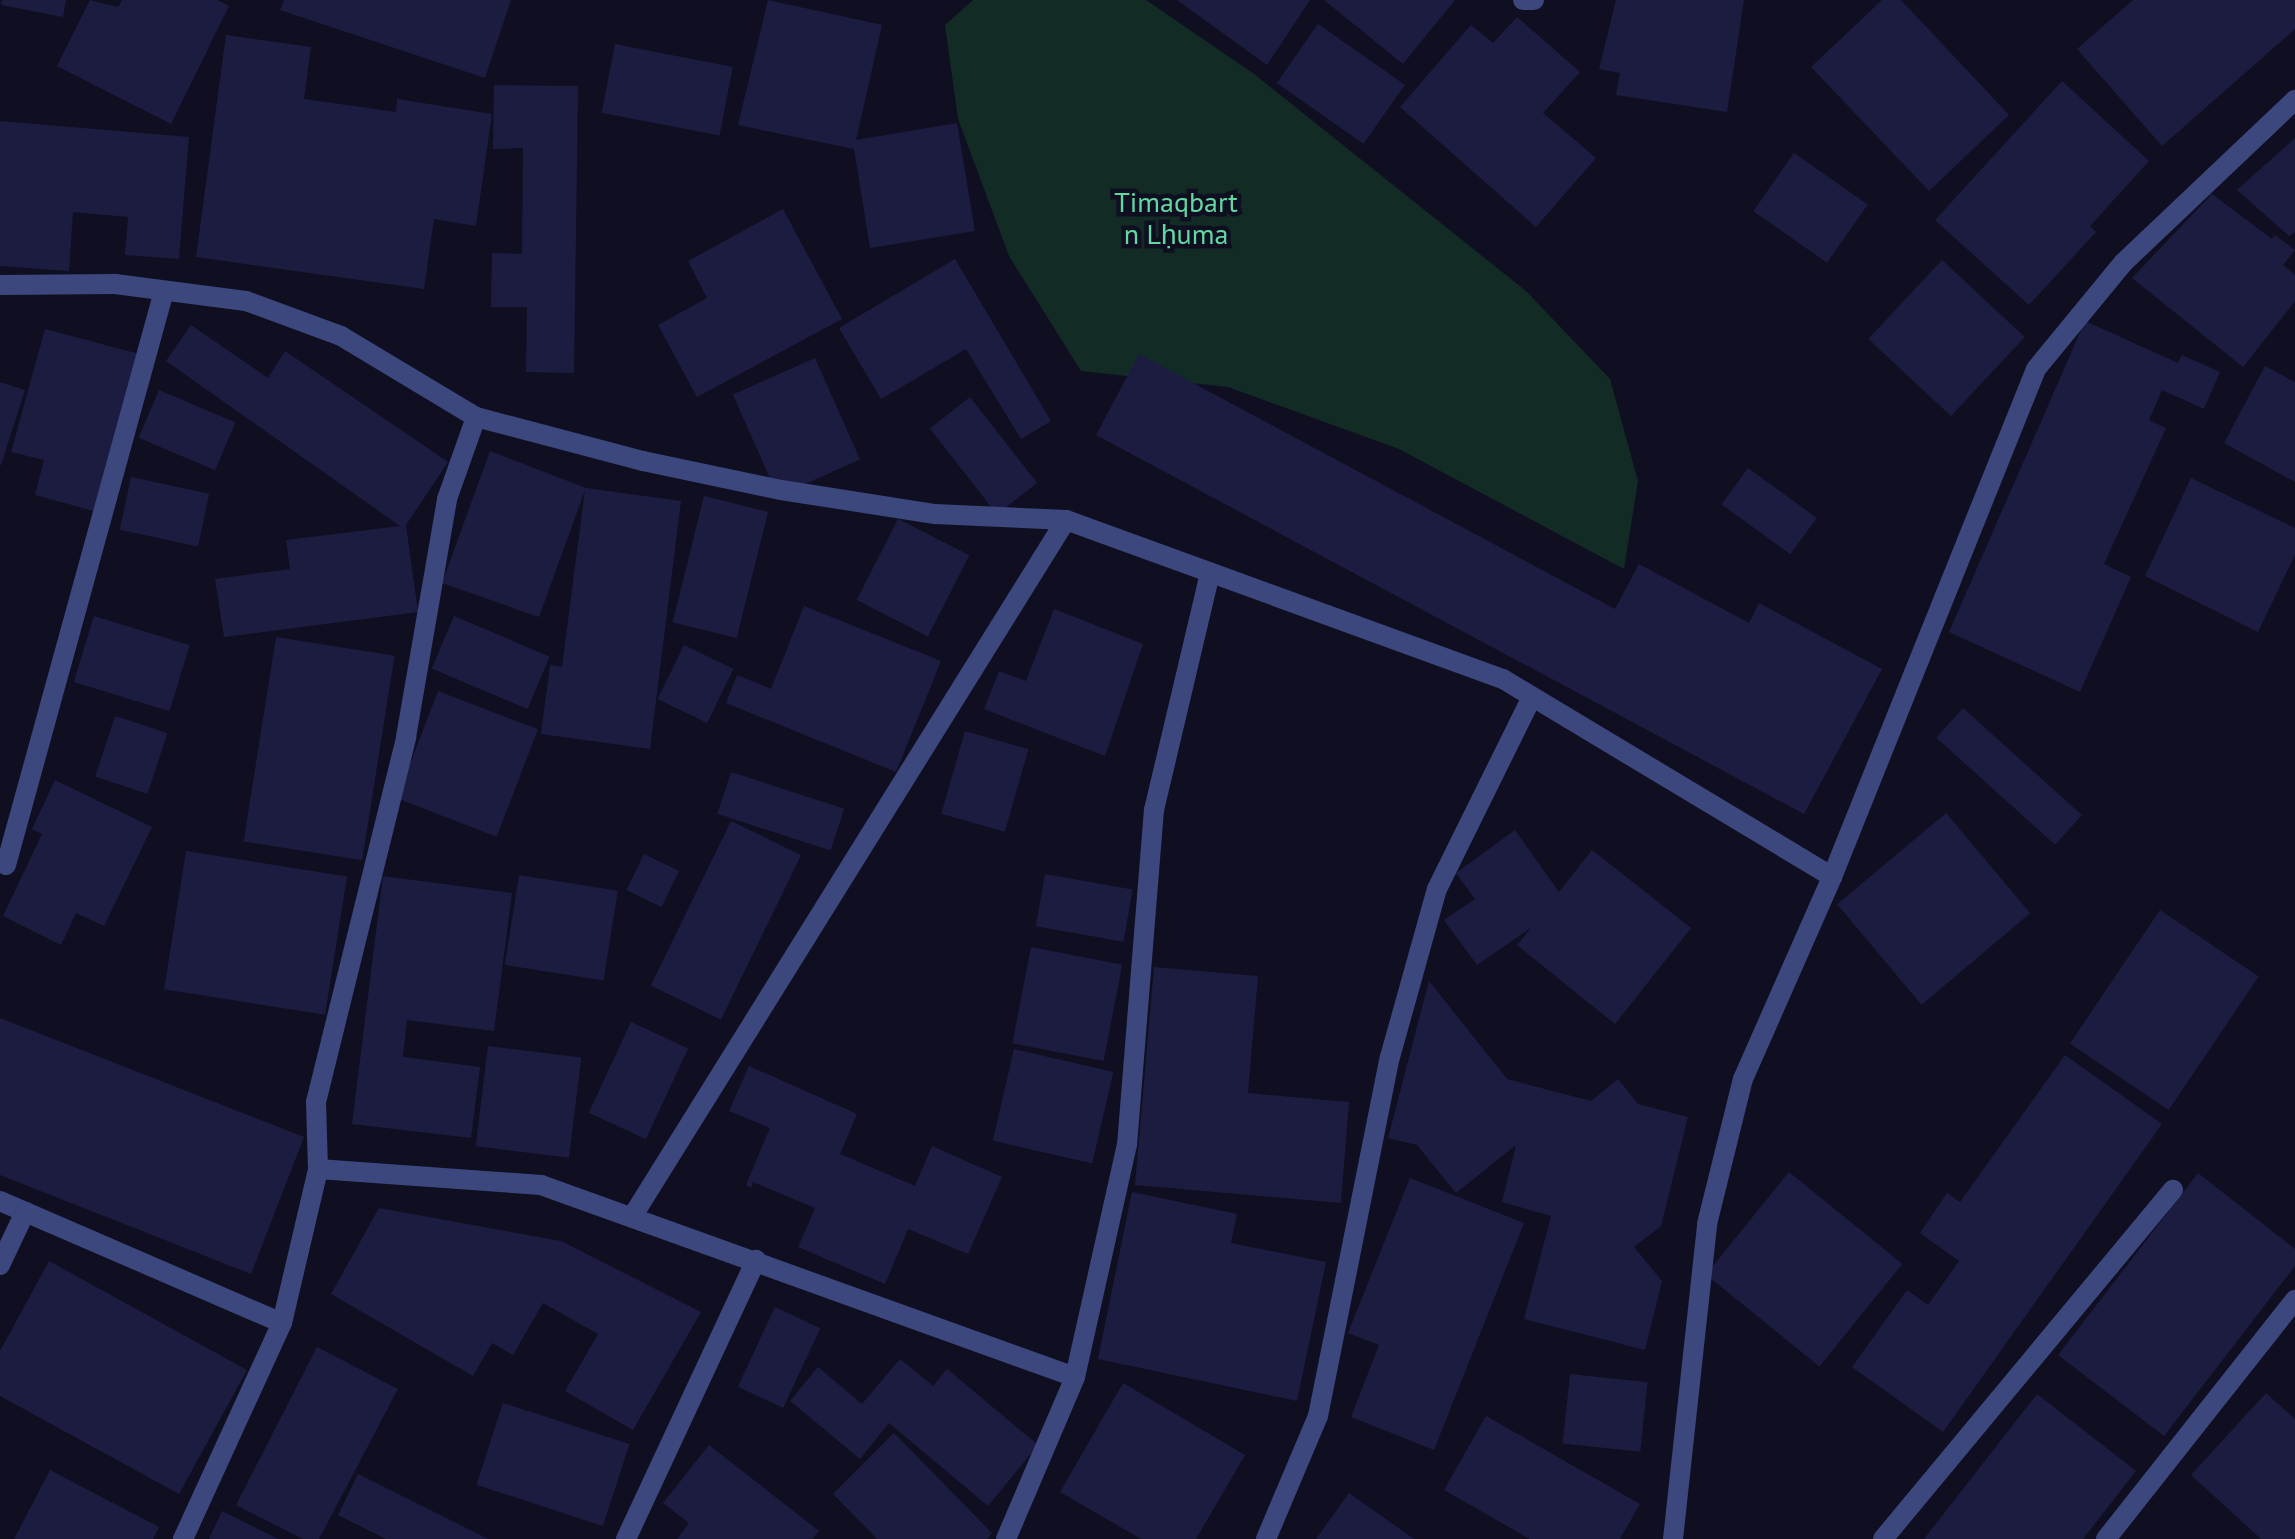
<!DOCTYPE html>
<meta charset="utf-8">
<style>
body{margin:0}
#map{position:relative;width:2295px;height:1539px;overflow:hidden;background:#0f0f21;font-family:"PT Sans",sans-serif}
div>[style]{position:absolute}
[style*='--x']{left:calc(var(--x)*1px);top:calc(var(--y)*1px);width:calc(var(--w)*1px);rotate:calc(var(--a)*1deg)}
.green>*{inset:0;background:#122b25}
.building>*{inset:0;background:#1c1c41;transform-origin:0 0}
.minor>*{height:20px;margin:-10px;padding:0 10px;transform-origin:10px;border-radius:10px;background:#3c477e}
span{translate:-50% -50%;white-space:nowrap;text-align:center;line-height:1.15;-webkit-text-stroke:9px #0f0f21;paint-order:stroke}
.park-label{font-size:28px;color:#62d8a2}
</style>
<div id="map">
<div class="green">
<div style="clip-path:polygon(973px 0,1146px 0,1254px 74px,1526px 291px,1610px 379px,1638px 481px,1624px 569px,1399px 449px,1228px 387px,1081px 371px,1009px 256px,958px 119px,945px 25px)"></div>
</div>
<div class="building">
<div style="clip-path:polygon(2px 0,66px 0,63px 17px,1px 5px)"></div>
<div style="clip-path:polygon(90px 0,118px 7px,122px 0,217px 0,229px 6px,171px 124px,57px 66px)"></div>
<div style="clip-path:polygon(284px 0,511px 0,485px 78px,280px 10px)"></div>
<div style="clip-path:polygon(768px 0,882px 25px,856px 140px,957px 123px,975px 231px,870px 248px,854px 149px,738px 125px)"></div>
<div style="clip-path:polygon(1177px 0,1310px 0,1267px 65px)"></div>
<div style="clip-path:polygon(1324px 0,1455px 0,1403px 64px)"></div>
<div style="clip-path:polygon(1616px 0,1744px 0,1727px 112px,1616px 95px,1620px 73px,1599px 69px)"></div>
<div style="clip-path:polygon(1882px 0,1901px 0,2009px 115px,1929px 191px,1811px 67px)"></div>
<div style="clip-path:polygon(2133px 0,2295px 0,2295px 29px,2162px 146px,2077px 49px)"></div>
<div style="clip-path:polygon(1517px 17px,1580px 72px,1543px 113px,1596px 158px,1536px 227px,1400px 107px,1471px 25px,1493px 43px)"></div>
<div style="left:1318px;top:24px;width:106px;height:72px;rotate:35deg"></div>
<div style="clip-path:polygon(226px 35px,311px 47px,304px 99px,396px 112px,397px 99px,492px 114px,476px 226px,434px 219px,424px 289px,196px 257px)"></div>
<div style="left:615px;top:44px;width:120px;height:70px;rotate:11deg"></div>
<div style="clip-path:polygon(2062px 81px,2149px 161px,2090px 226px,2096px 232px,2029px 305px,1935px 220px)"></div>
<div style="clip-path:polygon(494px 85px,578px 86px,574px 373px,526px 372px,527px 307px,491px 307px,492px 253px,522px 254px,523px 148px,493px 149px)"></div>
<div style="clip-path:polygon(0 121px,189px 137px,179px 259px,125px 255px,128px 217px,73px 212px,69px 271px,0 266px)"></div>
<div style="clip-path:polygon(2295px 138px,2295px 232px,2289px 236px,2237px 190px)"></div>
<div style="left:1794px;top:153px;width:90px;height:71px;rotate:35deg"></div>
<div style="clip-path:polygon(2212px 194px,2272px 239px,2275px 235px,2295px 250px,2283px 265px,2295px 275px,2295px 301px,2243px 367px,2132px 278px)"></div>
<div style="clip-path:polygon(783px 209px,842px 319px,697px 397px,658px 325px,707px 298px,688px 261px)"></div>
<div style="clip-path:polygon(955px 259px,1051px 421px,1021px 439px,966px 349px,881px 399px,839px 328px)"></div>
<div style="left:1942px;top:260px;width:113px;height:108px;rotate:43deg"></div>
<div style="clip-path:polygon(2085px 321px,2178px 363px,2182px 355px,2220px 372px,2204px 409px,2162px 390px,2149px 420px,2166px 428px,2104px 564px,2131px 577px,2080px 692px,1949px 632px)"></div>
<div style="clip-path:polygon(191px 325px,268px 378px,285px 351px,448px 462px,406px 525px,418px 612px,224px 637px,215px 579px,290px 569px,286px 540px,400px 526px,166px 361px)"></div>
<div style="clip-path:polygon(45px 329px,143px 355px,101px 513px,35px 495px,44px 460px,11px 452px)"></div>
<div style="clip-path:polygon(1139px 354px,1615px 609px,1639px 564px,1749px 623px,1759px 603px,1882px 669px,1804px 814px,1096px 435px)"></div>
<div style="left:815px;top:358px;width:111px;height:90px;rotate:66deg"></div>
<div style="clip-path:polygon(2265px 366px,2295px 382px,2295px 482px,2224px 443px)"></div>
<div style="clip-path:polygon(0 382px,25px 390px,1px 465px,0 465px)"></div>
<div style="left:159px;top:390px;width:83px;height:52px;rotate:23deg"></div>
<div style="left:970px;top:397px;width:109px;height:51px;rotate:52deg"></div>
<div style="clip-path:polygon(490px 451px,586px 488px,681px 501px,650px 749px,541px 734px,550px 665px,562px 667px,585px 490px,539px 617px,442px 583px)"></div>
<div style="left:1748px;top:468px;width:85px;height:45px;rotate:36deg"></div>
<div style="left:131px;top:477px;width:80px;height:54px;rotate:12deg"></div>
<div style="clip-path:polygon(2191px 478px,2295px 528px,2295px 555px,2258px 632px,2145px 576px)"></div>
<div style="left:704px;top:496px;width:66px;height:130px;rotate:14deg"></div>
<div style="left:898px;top:519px;width:80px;height:91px;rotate:27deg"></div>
<div style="clip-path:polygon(804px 606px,941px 661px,896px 772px,726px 703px,737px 675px,771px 689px)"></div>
<div style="clip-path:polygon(1054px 609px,1143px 644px,1105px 756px,984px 709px,999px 671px,1026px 681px)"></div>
<div style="left:94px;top:616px;width:100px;height:69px;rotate:17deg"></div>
<div style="left:454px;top:616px;width:104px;height:57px;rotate:23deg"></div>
<div style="left:276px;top:637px;width:120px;height:207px;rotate:9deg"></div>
<div style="left:684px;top:645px;width:55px;height:60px;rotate:26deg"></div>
<div style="left:438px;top:691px;width:107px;height:115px;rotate:21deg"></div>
<div style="left:1963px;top:708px;width:160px;height:40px;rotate:42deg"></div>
<div style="left:115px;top:716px;width:55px;height:64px;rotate:18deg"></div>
<div style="left:965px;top:731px;width:66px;height:86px;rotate:16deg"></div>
<div style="left:731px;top:772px;width:119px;height:44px;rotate:18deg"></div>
<div style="clip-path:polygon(55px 780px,152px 827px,104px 926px,76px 913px,61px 945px,3px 916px,42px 834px,32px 829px)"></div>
<div style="left:1946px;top:813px;width:131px;height:142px;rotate:50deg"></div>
<div style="left:731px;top:821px;width:78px;height:183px;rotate:26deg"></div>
<div style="clip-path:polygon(1515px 830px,1559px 892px,1592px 850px,1691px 928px,1615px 1024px,1517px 945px,1532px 927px,1477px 965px,1444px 920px,1475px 899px,1456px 873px)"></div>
<div style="left:186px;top:851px;width:163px;height:140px;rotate:9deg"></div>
<div style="left:644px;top:854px;width:39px;height:40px;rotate:26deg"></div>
<div style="left:1045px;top:874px;width:89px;height:53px;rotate:10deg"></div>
<div style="left:519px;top:875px;width:100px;height:91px;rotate:9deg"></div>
<div style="clip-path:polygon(383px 876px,512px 893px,494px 1031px,407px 1020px,403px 1057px,480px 1067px,471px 1138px,352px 1124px)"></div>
<div style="left:2160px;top:910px;width:119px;height:161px;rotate:34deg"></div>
<div style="left:1031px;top:947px;width:93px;height:98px;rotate:11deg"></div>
<div style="clip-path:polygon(1154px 967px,1258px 976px,1248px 1093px,1349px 1102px,1341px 1203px,1135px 1185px)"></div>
<div style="clip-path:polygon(1429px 981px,1507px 1079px,1591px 1101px,1618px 1079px,1638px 1104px,1688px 1117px,1661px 1226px,1634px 1247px,1662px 1281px,1645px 1350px,1524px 1319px,1551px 1216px,1502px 1202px,1516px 1145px,1456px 1193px,1417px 1145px,1388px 1138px)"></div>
<div style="clip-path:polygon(0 1018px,304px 1137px,251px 1274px,0 1175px)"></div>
<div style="left:631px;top:1022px;width:63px;height:100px;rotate:25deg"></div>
<div style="left:488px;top:1046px;width:94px;height:101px;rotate:7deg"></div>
<div style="left:1014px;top:1049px;width:102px;height:94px;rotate:13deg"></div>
<div style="clip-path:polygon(2065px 1055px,2162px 1124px,1943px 1432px,1852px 1367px,1907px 1290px,1928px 1305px,1959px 1261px,1920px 1233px,1947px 1193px,1960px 1202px)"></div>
<div style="clip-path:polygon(749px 1066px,857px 1114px,840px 1154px,915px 1186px,932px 1146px,1002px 1177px,968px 1254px,908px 1229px,885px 1284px,798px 1247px,815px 1208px,753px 1182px,751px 1188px,746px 1185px,770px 1128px,729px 1111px)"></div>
<div style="left:1789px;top:1172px;width:146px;height:132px;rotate:39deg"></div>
<div style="clip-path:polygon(2198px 1173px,2295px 1249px,2295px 1266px,2164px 1436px,2058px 1355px)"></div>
<div style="clip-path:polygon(1410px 1178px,1524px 1223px,1434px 1450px,1351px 1417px,1379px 1345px,1348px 1333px)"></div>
<div style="clip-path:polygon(1132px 1192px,1237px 1214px,1231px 1243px,1326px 1262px,1297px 1401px,1098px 1359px)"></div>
<div style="clip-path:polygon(379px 1208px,561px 1241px,701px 1312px,633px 1430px,565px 1391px,598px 1334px,543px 1303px,513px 1355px,492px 1343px,473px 1376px,331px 1294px)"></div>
<div style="clip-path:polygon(49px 1261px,247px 1370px,179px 1494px,0 1396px,0 1351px)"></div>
<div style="left:775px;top:1307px;width:50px;height:88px;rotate:25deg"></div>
<div style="clip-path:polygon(317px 1347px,398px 1389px,319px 1539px,303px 1539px,236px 1505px)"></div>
<div style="clip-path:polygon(900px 1359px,933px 1386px,947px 1369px,1038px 1445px,988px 1506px,889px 1423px,860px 1459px,790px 1401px,818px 1367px,862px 1404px)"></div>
<div style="left:1570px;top:1374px;width:78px;height:70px;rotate:6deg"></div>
<div style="clip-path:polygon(1123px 1383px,1245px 1455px,1196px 1539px,1141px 1539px,1060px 1492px)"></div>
<div style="clip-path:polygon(2266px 1393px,2295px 1419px,2295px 1539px,2261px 1539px,2191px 1475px)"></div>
<div style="clip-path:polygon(2037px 1394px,2136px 1471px,2083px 1539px,1924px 1539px)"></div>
<div style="left:503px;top:1403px;width:133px;height:86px;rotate:18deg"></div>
<div style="clip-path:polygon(1486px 1416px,1640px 1504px,1620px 1539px,1530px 1539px,1444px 1490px)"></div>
<div style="clip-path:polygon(894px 1433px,992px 1533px,987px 1539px,877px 1539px,833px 1494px)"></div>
<div style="clip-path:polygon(709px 1445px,819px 1531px,812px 1539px,677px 1539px,689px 1523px,663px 1503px)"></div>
<div style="clip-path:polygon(50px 1470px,159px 1527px,153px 1539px,14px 1539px)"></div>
<div style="clip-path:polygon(358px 1474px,488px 1539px,386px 1539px,338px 1515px)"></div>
<div style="clip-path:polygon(1349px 1493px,1414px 1539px,1316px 1539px)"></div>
<div style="clip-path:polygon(222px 1511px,278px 1539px,209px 1539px)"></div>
</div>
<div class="minor">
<div style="--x:1523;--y:0;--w:11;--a:0"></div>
<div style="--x:0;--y:285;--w:115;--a:-0.5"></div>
<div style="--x:115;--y:284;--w:132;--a:7.4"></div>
<div style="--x:246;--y:301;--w:101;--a:20.2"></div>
<div style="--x:341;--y:336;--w:157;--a:31"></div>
<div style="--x:476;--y:417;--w:173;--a:14.8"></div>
<div style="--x:643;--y:461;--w:141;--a:11.9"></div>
<div style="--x:781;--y:490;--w:156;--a:8.9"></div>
<div style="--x:935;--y:514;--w:131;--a:2.6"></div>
<div style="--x:6;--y:865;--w:595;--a:-74.61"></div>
<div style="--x:318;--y:1169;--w:224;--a:4.1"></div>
<div style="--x:541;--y:1185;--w:567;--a:19.78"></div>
<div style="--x:0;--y:1201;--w:307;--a:23.4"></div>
<div style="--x:632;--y:1217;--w:821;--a:-58.09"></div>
<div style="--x:1066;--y:520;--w:465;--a:20"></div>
<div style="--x:1503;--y:679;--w:384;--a:31"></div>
<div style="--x:0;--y:1265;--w:59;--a:-64.7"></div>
<div style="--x:183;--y:1539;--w:238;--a:-65.4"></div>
<div style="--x:282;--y:1323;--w:158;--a:-76.8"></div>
<div style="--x:318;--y:1169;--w:67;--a:-91.7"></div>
<div style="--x:316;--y:1102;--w:376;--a:-76.1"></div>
<div style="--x:406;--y:737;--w:242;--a:-80.2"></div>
<div style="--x:447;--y:499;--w:87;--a:-70.5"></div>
<div style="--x:626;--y:1539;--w:308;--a:-65"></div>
<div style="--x:1006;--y:1539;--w:176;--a:-66.9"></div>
<div style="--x:1075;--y:1377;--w:238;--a:-77.4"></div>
<div style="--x:1127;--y:1145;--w:336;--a:-85.4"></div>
<div style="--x:1154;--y:810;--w:244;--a:-76.7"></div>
<div style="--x:1266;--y:1539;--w:134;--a:-67.1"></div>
<div style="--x:1318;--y:1416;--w:366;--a:-78.7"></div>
<div style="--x:1390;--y:1057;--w:174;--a:-74.4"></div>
<div style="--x:1437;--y:889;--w:214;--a:-63.7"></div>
<div style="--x:1673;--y:1539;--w:317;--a:-83.8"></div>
<div style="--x:1707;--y:1224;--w:149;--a:-76.1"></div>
<div style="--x:1743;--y:1079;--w:221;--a:-66.2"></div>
<div style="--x:1832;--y:877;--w:547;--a:-68.12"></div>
<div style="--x:2036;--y:369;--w:137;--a:-50.6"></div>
<div style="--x:2123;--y:263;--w:237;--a:-43.5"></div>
<div style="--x:1883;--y:1539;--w:454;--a:-50.3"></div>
<div style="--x:2106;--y:1539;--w:305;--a:-51.7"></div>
</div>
<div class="park-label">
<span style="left:1176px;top:218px">Timaqbart<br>n Lḥuma</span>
</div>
</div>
